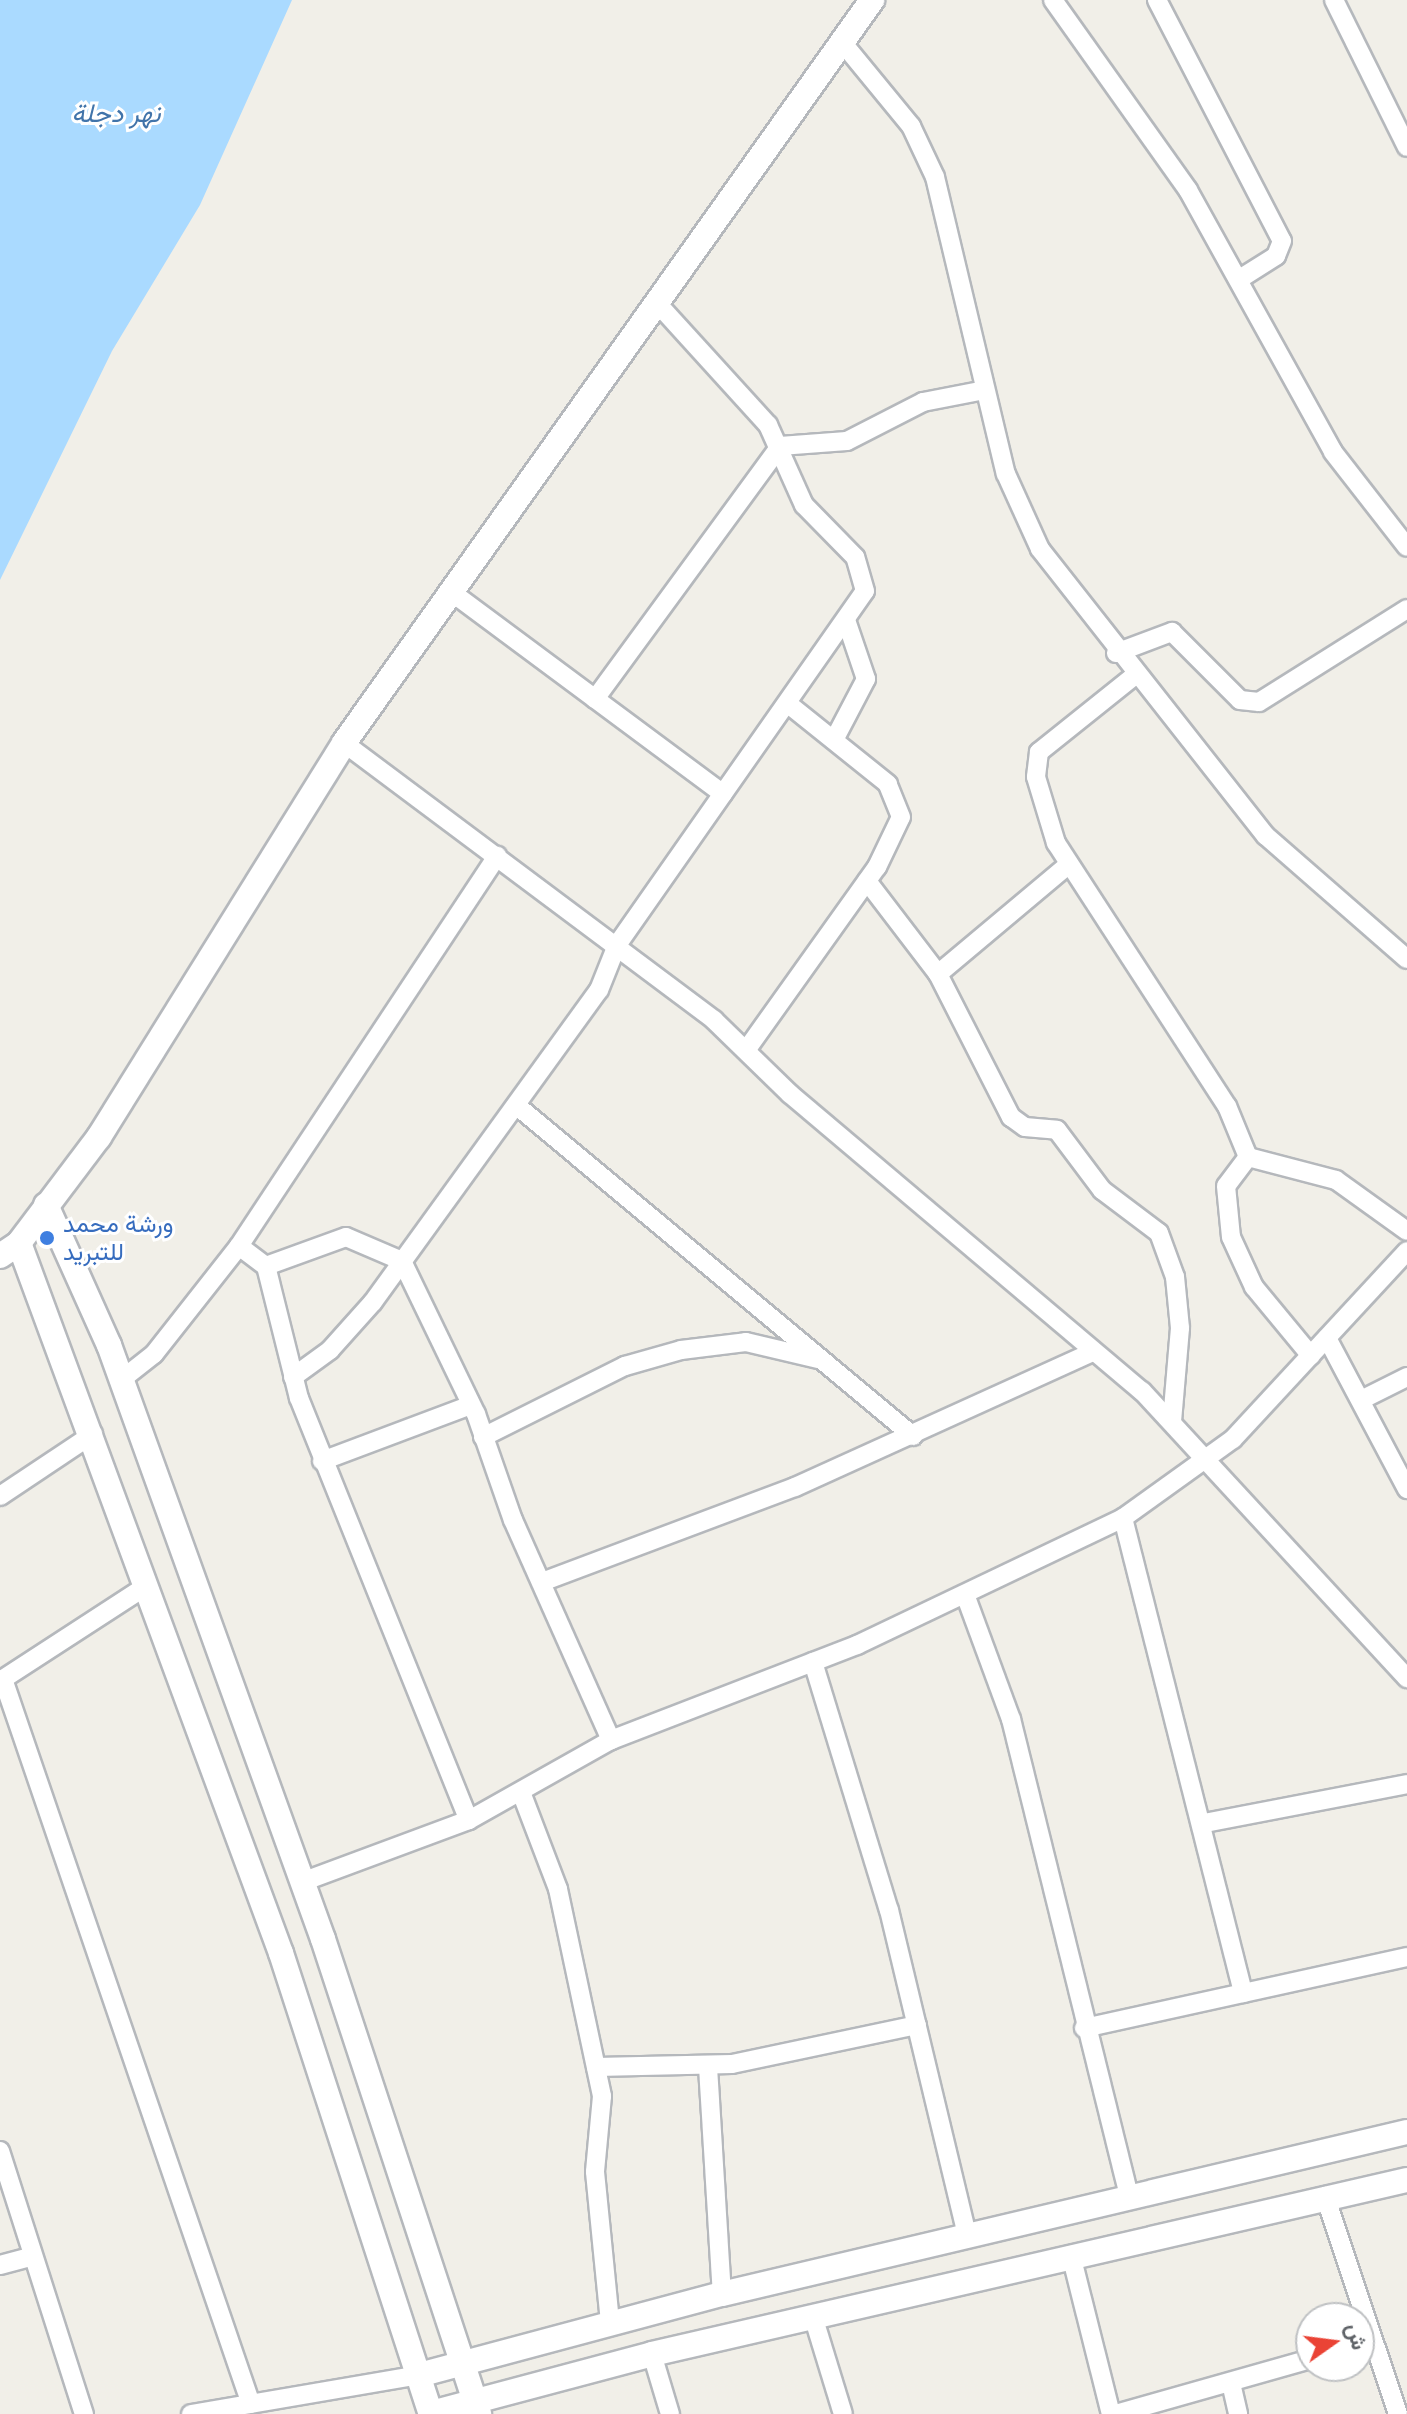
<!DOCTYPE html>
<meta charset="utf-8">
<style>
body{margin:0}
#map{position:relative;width:1407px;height:2414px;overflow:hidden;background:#f1efe8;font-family:Montserrat,Vazirmatn,sans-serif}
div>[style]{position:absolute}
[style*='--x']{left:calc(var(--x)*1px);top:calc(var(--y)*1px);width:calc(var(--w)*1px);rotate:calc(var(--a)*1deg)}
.water>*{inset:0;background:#aadaff}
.roads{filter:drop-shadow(2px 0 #b5b8bc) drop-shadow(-2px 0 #b5b8bc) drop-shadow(0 2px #b5b8bc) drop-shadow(0 -2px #b5b8bc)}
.street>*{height:18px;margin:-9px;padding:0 9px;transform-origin:9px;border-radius:9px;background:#fff}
.secondary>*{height:24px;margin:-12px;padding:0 12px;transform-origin:12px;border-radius:12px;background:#fff}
.dots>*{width:22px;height:22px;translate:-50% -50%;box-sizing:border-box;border:4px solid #fff;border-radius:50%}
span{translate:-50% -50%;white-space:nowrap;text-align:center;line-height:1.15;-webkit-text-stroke:6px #fff;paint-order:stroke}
.shop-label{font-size:24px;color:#366cbe}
.left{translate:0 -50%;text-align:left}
.water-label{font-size:26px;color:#4174aa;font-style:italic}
.north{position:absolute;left:1295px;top:2302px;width:80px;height:80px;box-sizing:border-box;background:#fff;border:2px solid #bfc1c3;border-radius:50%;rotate:76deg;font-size:22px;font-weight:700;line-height:32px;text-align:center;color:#5f6368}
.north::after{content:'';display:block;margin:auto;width:28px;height:36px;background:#ea4335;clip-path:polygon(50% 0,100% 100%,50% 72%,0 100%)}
</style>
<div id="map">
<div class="water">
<div style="clip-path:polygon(0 0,292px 0,200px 205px,112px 351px,0 580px)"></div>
</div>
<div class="roads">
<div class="street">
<div style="--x:1053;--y:0;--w:233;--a:54.6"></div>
<div style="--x:1188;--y:190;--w:299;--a:61"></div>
<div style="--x:1333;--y:452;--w:120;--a:52.1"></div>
<div style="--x:1157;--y:0;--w:271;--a:62.6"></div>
<div style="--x:1282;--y:241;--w:16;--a:112"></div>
<div style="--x:1276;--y:256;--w:41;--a:147.8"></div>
<div style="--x:1334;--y:0;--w:164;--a:63.6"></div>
<div style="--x:842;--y:42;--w:109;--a:50.6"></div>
<div style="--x:911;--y:126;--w:56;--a:64.8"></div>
<div style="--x:935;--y:177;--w:305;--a:76.6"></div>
<div style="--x:1006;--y:474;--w:82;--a:65.6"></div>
<div style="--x:1040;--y:549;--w:365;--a:51.8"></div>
<div style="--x:1266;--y:836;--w:187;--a:41.1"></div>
<div style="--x:450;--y:591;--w:340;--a:36.6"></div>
<div style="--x:1116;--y:653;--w:60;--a:-20.6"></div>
<div style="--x:1172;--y:632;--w:96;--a:45"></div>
<div style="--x:1240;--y:700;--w:19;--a:6"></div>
<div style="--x:1259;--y:702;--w:175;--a:-32.1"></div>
<div style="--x:1134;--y:676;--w:122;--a:141.3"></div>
<div style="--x:1039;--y:752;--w:25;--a:97"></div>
<div style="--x:1036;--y:777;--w:69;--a:73.1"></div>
<div style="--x:1056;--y:843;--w:314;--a:57"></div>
<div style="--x:1227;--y:1106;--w:55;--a:67.6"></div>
<div style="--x:1248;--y:1157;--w:91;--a:14.6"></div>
<div style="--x:1336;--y:1180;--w:87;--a:35.7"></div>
<div style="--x:595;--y:699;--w:313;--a:-53.8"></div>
<div style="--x:780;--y:446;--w:67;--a:-4.3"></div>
<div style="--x:847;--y:441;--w:85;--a:-27.2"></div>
<div style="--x:923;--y:402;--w:63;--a:-11"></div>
<div style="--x:834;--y:740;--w:69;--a:-62.3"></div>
<div style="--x:866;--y:679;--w:62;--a:-108.7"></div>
<div style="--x:344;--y:743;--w:462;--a:36.8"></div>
<div style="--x:714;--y:1020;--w:106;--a:44.2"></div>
<div style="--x:790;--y:1094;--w:461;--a:40.2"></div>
<div style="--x:1142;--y:1391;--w:391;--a:47.3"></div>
<div style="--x:867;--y:881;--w:117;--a:52.6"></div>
<div style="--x:938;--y:974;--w:161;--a:63"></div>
<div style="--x:1011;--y:1117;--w:17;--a:36"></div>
<div style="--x:1025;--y:1127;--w:32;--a:5"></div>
<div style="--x:1057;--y:1130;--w:75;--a:53.1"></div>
<div style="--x:1102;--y:1190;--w:71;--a:37"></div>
<div style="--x:1159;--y:1233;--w:47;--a:70"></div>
<div style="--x:1175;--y:1277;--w:51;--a:84.4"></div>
<div style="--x:1180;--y:1328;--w:93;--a:94.9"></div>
<div style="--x:938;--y:974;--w:171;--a:-40"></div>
<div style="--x:747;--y:1049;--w:224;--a:-54.5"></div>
<div style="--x:877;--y:867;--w:55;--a:-64.4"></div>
<div style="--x:901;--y:817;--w:35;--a:-112"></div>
<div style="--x:888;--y:784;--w:129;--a:-141.3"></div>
<div style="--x:516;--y:1105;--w:517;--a:39.82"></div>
<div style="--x:1248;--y:1157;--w:36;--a:127"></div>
<div style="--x:1226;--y:1186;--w:51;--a:84.4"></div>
<div style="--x:1231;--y:1237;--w:55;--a:65.3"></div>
<div style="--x:1254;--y:1287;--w:89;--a:50.4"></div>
<div style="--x:239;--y:1246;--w:34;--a:37"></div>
<div style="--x:266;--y:1266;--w:85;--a:-19.9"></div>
<div style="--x:346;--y:1237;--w:61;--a:23.2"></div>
<div style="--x:402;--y:1261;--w:170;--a:64.2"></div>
<div style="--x:476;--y:1414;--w:112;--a:70.8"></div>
<div style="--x:513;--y:1520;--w:241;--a:66"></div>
<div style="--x:266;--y:1266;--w:136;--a:76"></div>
<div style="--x:299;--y:1398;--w:455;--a:68.1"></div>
<div style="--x:1327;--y:1338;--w:171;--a:62.1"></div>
<div style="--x:293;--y:1377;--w:46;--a:-36.1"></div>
<div style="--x:330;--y:1350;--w:64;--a:-48.1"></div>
<div style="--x:373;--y:1302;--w:385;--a:-54.1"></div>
<div style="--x:599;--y:990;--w:48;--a:-68.2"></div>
<div style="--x:617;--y:945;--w:432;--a:-55"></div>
<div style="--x:865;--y:591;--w:35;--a:-106"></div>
<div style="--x:855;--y:557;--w:73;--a:-134.4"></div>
<div style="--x:804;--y:505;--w:88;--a:-114.2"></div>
<div style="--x:768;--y:425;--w:166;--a:-132.3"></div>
<div style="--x:121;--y:1380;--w:42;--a:-38.2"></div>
<div style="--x:154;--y:1354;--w:137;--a:-51.8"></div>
<div style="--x:239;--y:1246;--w:468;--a:-56.5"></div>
<div style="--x:1365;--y:1398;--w:47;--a:-26.6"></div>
<div style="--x:483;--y:1437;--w:159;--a:-26.6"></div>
<div style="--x:625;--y:1366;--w:58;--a:-15.9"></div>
<div style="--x:681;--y:1350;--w:65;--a:-7"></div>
<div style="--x:746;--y:1342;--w:74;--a:13.3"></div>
<div style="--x:322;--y:1461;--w:159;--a:-20.6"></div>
<div style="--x:0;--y:1496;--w:112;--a:-33.7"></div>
<div style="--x:1123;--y:1518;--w:490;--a:75.8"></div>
<div style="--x:542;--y:1582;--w:270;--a:-20.6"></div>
<div style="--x:795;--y:1487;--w:326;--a:-24.4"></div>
<div style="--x:966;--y:1597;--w:130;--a:69.8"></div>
<div style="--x:1011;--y:1719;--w:490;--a:76.1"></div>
<div style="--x:813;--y:1662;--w:259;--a:73"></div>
<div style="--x:889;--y:1910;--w:333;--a:76.5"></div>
<div style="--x:3;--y:1679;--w:766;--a:71.12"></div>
<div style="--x:0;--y:1681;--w:176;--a:-33"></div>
<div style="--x:521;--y:1792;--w:104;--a:69.1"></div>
<div style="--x:558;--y:1889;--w:212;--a:78"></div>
<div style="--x:602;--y:2096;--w:76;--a:95.3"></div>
<div style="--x:595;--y:2172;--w:152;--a:84.3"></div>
<div style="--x:1205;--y:1823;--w:206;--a:-10.9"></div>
<div style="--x:302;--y:1882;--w:178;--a:-20.4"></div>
<div style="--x:469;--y:1820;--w:163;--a:-29.4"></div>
<div style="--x:611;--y:1740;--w:264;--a:-21.1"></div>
<div style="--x:857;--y:1645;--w:295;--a:-25.5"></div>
<div style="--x:1123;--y:1518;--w:135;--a:-35.7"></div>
<div style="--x:1233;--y:1439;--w:256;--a:-47.2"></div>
<div style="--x:1084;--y:2028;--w:331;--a:-12.4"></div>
<div style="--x:596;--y:2067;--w:136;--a:-1.3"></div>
<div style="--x:732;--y:2064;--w:189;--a:-11.9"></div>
<div style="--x:708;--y:2067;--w:227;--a:86.5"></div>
<div style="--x:0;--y:2151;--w:276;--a:72.3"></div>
<div style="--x:1325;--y:2196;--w:230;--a:71.5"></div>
<div style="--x:1071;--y:2255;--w:164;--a:75.9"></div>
<div style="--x:0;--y:2265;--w:34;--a:-15"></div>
<div style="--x:813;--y:2316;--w:102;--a:73"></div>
<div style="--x:652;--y:2354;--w:63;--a:73.3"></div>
<div style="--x:1231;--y:2383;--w:32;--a:77"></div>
<div style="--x:191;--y:2414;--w:231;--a:-9.7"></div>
<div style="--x:1116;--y:2414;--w:203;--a:-15.8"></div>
</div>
<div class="secondary">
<div style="--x:46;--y:1205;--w:154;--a:65.8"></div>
<div style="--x:109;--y:1345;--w:631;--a:70.19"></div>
<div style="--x:323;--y:1939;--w:500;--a:71.8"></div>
<div style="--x:19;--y:1243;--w:757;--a:69.75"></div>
<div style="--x:281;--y:1953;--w:485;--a:72"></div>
<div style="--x:0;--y:1256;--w:23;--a:-34"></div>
<div style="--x:19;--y:1243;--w:133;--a:-53"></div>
<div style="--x:99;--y:1137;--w:464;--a:-58.1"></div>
<div style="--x:344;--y:743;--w:912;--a:-54.6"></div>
<div style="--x:419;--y:2375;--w:314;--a:-15"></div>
<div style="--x:722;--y:2294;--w:704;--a:-13.31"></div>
<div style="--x:431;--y:2413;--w:229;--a:-14.9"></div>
<div style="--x:652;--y:2354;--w:775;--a:-12.98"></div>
</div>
</div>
<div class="dots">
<div style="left:47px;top:1238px;background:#3f7fe0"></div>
</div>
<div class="shop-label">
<span class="left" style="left:63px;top:1238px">ورشة محمد<br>للتبريد</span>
</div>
<div class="water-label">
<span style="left:116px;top:114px">نهر دجلة</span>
</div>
<div class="north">ش</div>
</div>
